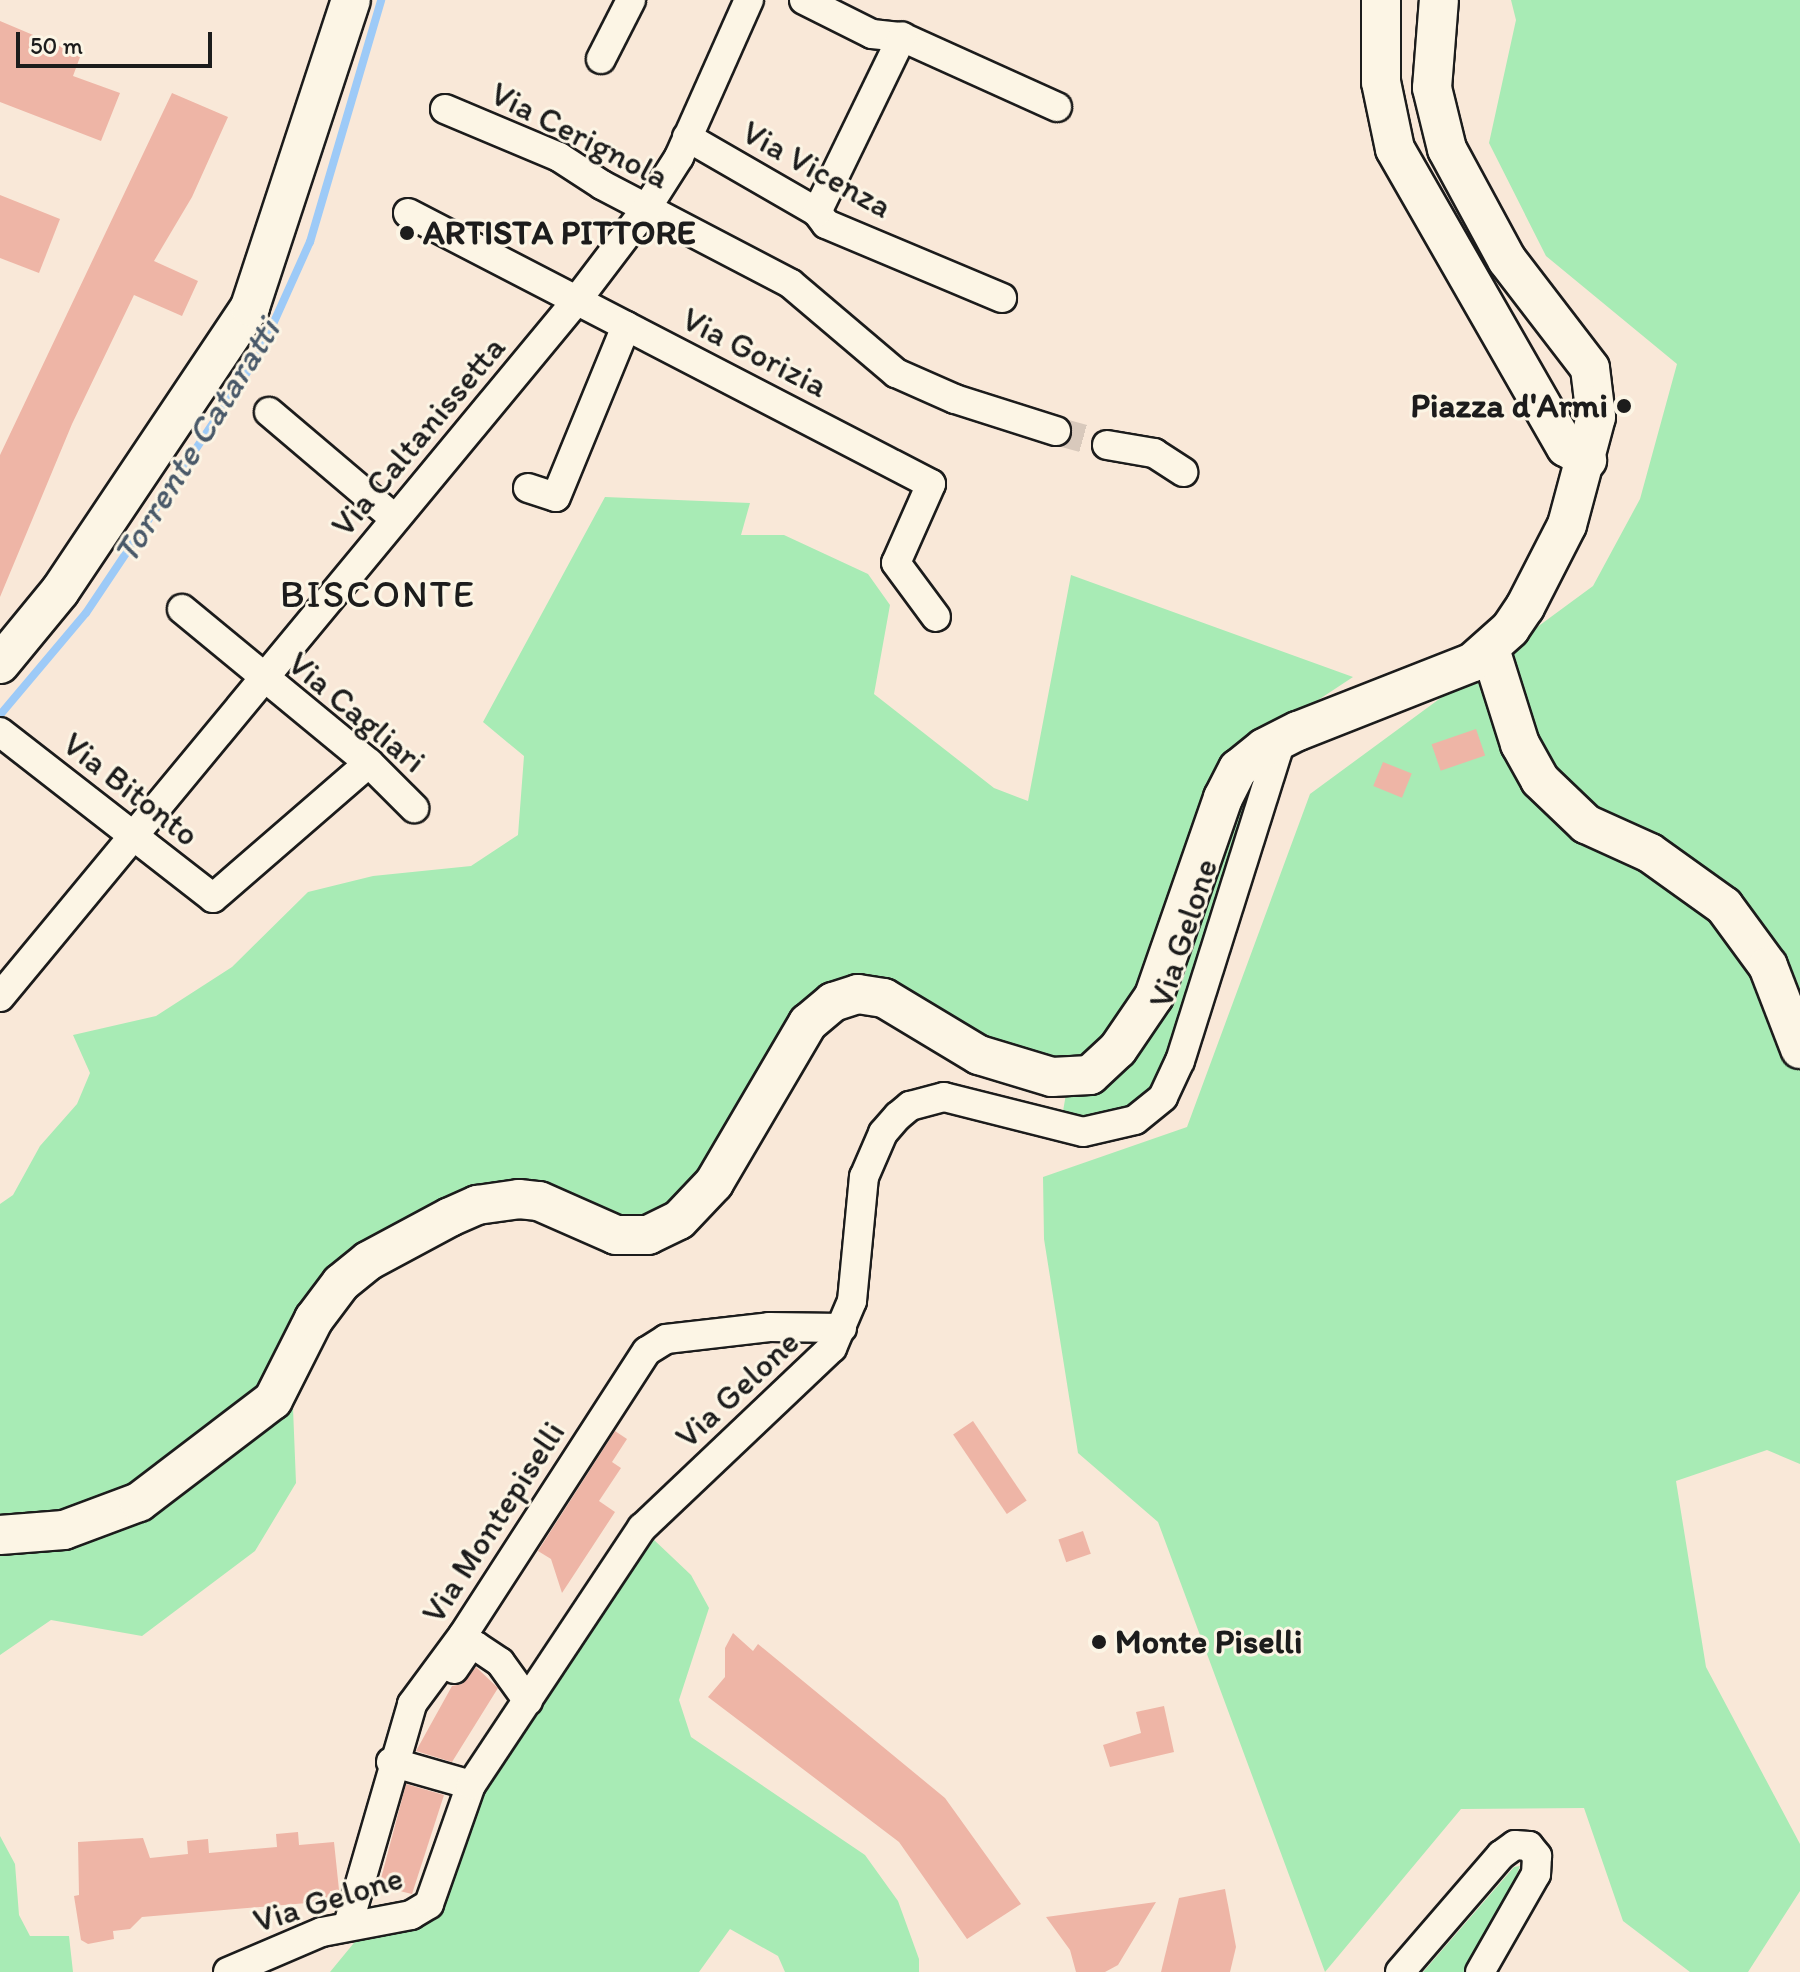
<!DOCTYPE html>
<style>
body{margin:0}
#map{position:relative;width:1800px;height:1972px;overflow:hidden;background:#f9e8d8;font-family:Itim,sans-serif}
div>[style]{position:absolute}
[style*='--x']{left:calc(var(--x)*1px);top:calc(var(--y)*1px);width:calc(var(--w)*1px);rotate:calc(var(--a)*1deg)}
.green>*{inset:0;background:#a8ebb5}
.stream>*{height:8px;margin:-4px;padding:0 4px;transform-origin:4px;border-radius:4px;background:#9dcaf7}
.building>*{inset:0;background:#eeb5a6;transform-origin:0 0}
.street-tunnel>*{height:28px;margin-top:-14px;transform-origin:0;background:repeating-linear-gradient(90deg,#d8c9bc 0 28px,transparent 0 42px)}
.roads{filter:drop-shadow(2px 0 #1c1c1c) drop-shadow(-2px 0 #1c1c1c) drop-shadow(0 2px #1c1c1c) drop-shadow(0 -2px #1c1c1c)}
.street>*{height:28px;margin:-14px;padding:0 14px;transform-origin:14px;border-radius:14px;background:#fcf5e5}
.secondary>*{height:38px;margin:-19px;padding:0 19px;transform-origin:19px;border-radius:19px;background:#fcf5e5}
.dots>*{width:22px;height:22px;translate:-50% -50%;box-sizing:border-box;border:4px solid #fcf5e5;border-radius:50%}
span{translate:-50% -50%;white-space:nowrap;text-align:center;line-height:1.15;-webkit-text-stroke:6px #fcf5e5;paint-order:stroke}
.street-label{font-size:34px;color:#1c1c1c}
.poi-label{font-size:34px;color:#1c1c1c;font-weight:700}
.left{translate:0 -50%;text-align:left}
.right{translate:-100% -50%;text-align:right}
.water-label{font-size:36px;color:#495969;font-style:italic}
.quarter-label{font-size:38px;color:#1c1c1c;letter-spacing:2px}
.scale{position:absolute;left:16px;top:32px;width:196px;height:36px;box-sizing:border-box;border:4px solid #1c1c1c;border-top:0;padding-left:10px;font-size:24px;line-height:28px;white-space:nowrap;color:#1c1c1c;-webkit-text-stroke:6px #fcf5e5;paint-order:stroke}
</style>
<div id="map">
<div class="green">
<div style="clip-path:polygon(1511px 0,1800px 0,1800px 1464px,1767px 1450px,1676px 1481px,1706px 1667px,1800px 1844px,1800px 1891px,1748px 1972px,1690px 1972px,1623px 1921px,1584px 1808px,1461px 1809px,1325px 1972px,1158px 1522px,1078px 1453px,1044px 1239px,1043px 1177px,1187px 1127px,1310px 794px,1593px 586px,1640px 499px,1677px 364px,1546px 256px,1489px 143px,1516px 20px)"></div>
<div style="clip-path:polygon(605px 497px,750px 503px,741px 535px,784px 535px,868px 574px,890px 605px,874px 694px,994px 788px,1028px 801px,1071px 575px,1353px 677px,1262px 737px,1161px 949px,1109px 1045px,1063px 1070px,953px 1025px,900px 985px,880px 977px,842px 977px,822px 987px,721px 1151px,663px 1213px,630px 1220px,554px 1190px,352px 1255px,292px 1383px,296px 1483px,255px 1551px,142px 1636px,51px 1620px,0 1655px,0 1204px,13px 1195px,40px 1146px,77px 1104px,90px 1073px,73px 1035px,156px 1016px,232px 967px,308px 892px,373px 876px,471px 866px,518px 835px,524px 756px,483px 722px)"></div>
<div style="clip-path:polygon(1260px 768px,1159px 1081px,1145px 1099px,1106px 1120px,1062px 1117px,1066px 1094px,1084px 1093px)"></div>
<div style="clip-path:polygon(652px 1538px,691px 1575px,709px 1608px,679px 1700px,691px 1737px,865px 1855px,898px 1901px,919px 1959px,919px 1972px,785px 1972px,778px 1956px,730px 1929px,699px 1972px,330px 1972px,358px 1938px,418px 1929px,439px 1915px,483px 1793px)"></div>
<div style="clip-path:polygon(0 1836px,15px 1864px,19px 1915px,30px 1936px,69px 1936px,73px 1972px,0 1972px)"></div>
<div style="clip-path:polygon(1520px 1866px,1504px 1906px,1464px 1972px,1423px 1972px,1514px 1867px)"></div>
</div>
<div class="stream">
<div style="--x:0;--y:715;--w:133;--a:-49.9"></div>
<div style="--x:86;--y:613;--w:313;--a:-56.2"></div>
<div style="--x:260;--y:353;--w:122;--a:-65.8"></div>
<div style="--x:310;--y:242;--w:252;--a:-73.6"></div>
</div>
<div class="building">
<div style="clip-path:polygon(0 21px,71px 51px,80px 57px,73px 76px,120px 93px,101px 141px,0 102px)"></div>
<div style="clip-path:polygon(172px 93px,228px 117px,192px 197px,154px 261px,198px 281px,182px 316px,134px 295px,72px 424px,0 597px,0 455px)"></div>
<div style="clip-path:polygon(0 195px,60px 219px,39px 273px,0 258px)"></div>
<div style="left:1476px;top:729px;width:28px;height:47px;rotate:71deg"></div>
<div style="left:1383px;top:762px;width:31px;height:26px;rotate:22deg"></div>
<div style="left:973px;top:1421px;width:96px;height:24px;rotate:56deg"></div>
<div style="clip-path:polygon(615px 1431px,627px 1439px,612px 1462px,621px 1468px,599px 1501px,615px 1512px,562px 1593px,551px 1559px,538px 1551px)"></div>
<div style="left:1083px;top:1531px;width:24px;height:26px;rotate:71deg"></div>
<div style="clip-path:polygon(733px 1633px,753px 1651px,758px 1644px,945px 1798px,1021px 1904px,967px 1939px,899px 1842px,708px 1697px,725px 1677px,725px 1648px)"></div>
<div style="clip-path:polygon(476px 1667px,498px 1688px,452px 1762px,416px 1751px,452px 1686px,462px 1684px)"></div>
<div style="clip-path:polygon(1164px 1706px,1174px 1752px,1110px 1767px,1103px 1745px,1141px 1733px,1136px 1712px)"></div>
<div style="clip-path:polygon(406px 1784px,444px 1795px,412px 1894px,379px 1886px)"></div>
<div style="clip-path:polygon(298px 1832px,299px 1845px,334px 1842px,339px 1890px,330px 1891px,331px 1901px,142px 1917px,130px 1929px,113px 1931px,114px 1939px,88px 1944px,81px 1940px,74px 1896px,79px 1895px,78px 1842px,143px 1838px,150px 1858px,188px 1854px,187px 1841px,208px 1839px,209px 1853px,277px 1847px,276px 1834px)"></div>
<div style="clip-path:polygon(1225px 1889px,1236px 1947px,1230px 1972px,1161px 1972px,1179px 1898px)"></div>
<div style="clip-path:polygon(1156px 1902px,1118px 1965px,1105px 1972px,1076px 1972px,1070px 1950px,1046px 1917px)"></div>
</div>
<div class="street-tunnel">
<div style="--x:1056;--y:431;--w:53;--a:15.4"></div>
</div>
<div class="roads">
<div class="street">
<div style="--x:804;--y:0;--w:76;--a:26.6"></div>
<div style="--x:872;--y:34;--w:30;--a:6"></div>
<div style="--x:902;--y:37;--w:170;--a:24.3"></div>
<div style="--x:601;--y:59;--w:66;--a:-63"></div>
<div style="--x:445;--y:109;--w:124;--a:22.8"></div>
<div style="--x:559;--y:157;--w:51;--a:33.1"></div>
<div style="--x:602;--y:185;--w:213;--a:27.6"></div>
<div style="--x:791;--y:284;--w:138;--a:40.3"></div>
<div style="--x:896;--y:373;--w:64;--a:23.8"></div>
<div style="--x:955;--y:399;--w:106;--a:17.6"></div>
<div style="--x:687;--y:137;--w:150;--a:30"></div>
<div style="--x:817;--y:212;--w:15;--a:53"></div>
<div style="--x:826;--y:224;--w:191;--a:22.8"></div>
<div style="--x:817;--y:212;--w:195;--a:-64.1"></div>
<div style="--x:408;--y:213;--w:589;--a:27.39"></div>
<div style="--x:931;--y:484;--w:86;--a:113.9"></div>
<div style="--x:896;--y:563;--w:67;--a:53.5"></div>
<div style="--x:269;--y:412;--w:165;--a:40.3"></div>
<div style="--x:1107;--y:445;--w:48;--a:9.7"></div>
<div style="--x:1154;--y:453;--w:35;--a:33"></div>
<div style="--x:528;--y:488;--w:29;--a:18"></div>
<div style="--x:556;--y:497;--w:185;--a:-67.7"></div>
<div style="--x:182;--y:609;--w:242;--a:39.5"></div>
<div style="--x:369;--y:763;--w:64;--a:45"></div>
<div style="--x:0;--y:732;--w:270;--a:37.9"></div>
<div style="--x:213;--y:898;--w:206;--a:-40.9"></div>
<div style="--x:0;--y:997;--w:905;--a:-50.38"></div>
<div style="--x:577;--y:300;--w:114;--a:-52.8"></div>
<div style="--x:646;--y:209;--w:62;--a:-57.6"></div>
<div style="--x:679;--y:157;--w:172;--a:-66"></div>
<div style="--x:454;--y:1669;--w:27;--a:-56"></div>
<div style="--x:469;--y:1647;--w:7;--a:-8"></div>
<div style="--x:476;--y:1646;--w:29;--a:34"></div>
<div style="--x:500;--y:1662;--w:48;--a:54.3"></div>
<div style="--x:391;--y:1762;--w:83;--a:16"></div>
<div style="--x:348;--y:1925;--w:230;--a:-73.8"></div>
<div style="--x:412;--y:1704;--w:86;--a:-53.5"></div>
<div style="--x:463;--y:1635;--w:338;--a:-57.1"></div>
<div style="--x:647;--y:1351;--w:22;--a:-32"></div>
<div style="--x:666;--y:1339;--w:104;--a:-6.6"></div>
<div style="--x:769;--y:1327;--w:73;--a:0.8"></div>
<div style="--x:228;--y:1972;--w:102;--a:-23.1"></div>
<div style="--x:322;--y:1932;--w:91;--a:-10.8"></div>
<div style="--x:411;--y:1915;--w:21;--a:-31"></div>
<div style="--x:429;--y:1904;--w:126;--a:-70.6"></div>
<div style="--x:471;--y:1785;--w:309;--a:-56.4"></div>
<div style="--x:642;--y:1528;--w:262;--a:-43.5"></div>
<div style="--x:832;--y:1348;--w:51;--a:-66.9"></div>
<div style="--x:852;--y:1301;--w:125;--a:-84.5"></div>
<div style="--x:864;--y:1177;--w:48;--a:-66.6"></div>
<div style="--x:883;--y:1133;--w:23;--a:-49"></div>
<div style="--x:898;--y:1116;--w:16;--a:-40"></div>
<div style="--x:910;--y:1106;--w:35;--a:-15"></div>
<div style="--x:944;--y:1097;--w:143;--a:14.1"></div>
<div style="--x:1083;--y:1132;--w:53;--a:-13"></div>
<div style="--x:1135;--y:1120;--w:36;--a:-39"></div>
<div style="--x:1163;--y:1097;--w:40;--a:-65"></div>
<div style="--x:1180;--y:1061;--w:337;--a:-72.5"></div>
<div style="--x:1400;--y:1972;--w:155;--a:-49.2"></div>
<div style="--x:1501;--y:1855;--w:17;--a:-36"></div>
<div style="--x:1515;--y:1845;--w:14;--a:4"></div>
<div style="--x:1529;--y:1846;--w:13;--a:51"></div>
<div style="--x:1537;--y:1856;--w:18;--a:93"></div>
<div style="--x:1536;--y:1874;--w:113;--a:119.7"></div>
</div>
<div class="secondary">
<div style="--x:1381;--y:0;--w:82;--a:90"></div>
<div style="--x:1381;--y:82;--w:68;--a:78.2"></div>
<div style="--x:1395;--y:149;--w:344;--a:60.2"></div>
<div style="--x:1566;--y:447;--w:25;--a:32"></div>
<div style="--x:1490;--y:649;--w:100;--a:72.5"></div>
<div style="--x:1520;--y:744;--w:41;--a:60.9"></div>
<div style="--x:1540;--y:780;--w:64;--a:43.7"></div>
<div style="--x:1586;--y:824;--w:70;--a:24.4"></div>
<div style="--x:1650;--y:853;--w:91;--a:35.6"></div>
<div style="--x:1724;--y:906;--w:74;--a:53.7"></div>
<div style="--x:1768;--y:966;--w:89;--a:68.9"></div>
<div style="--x:0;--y:664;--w:94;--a:-50.6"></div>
<div style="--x:60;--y:591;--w:342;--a:-56.2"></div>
<div style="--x:250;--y:307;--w:323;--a:-71.8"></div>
<div style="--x:0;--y:1535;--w:64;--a:-4.5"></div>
<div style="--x:64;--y:1530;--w:80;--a:-20.5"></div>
<div style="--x:139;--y:1502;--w:168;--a:-37.3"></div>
<div style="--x:273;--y:1400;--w:91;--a:-63.2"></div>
<div style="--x:314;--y:1319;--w:45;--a:-53.1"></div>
<div style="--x:341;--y:1283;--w:35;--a:-39"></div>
<div style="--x:368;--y:1261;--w:93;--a:-28.2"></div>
<div style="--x:450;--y:1217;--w:30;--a:-24"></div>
<div style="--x:477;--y:1205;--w:42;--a:-8.1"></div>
<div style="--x:519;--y:1199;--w:20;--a:6"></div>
<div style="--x:539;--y:1201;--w:84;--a:23.8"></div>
<div style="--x:616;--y:1235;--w:32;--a:0"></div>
<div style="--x:648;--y:1235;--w:34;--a:-26"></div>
<div style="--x:679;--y:1220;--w:51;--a:-46.6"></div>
<div style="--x:714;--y:1183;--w:186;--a:-59.6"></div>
<div style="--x:808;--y:1023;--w:33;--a:-40"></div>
<div style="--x:833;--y:1002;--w:26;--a:-18"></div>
<div style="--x:858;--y:994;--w:26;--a:9"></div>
<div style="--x:884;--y:998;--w:111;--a:31"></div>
<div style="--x:979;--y:1055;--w:76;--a:16.8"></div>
<div style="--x:1052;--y:1077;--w:38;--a:-3"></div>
<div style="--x:1090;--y:1075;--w:38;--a:-43"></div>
<div style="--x:1118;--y:1049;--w:64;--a:-55.8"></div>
<div style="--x:1154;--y:996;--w:210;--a:-70.8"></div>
<div style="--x:1223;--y:798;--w:33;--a:-63"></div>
<div style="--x:1238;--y:769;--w:33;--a:-39"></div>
<div style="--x:1264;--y:748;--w:38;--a:-27"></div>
<div style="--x:1298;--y:731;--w:188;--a:-21.5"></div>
<div style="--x:1473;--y:662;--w:50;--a:-41.7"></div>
<div style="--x:1510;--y:629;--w:27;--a:-56"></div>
<div style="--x:1525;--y:607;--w:92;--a:-62.9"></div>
<div style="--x:1567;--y:525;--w:112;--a:-75"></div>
<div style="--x:1596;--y:417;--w:49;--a:-97"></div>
<div style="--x:1590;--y:368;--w:136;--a:-127.5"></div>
<div style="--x:1507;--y:260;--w:126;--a:-118.4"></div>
<div style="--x:1447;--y:149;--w:63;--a:-103.8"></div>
<div style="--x:1432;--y:88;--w:88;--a:-85.5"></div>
</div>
</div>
<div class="dots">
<div style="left:407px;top:233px;background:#1c1c1c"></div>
<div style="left:1624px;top:406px;background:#1c1c1c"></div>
<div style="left:1099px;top:1642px;background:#1c1c1c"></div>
</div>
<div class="street-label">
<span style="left:580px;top:135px;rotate:27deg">Via Cerignola</span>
<span style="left:817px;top:169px;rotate:29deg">Via Vicenza</span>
<span style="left:755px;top:352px;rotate:27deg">Via Gorizia</span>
<span style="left:418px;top:436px;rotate:-50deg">Via Caltanissetta</span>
<span style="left:357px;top:712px;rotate:40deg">Via Cagliari</span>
<span style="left:131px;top:789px;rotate:38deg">Via Bitonto</span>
<span style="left:1183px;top:933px;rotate:-72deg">Via Gelone</span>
<span style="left:737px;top:1389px;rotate:-43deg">Via Gelone</span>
<span style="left:493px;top:1522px;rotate:-57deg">Via Montepiselli</span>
<span style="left:328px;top:1899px;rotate:-17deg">Via Gelone</span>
</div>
<div class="poi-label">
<span class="left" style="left:423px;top:233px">ARTISTA PITTORE</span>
<span class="right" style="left:1608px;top:406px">Piazza d'Armi</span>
<span class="left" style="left:1115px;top:1642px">Monte Piselli</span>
</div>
<div class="water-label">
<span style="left:196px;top:441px;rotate:-58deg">Torrente Cataratti</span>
</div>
<div class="quarter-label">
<span style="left:378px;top:595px">BISCONTE</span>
</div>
<div class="scale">50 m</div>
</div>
